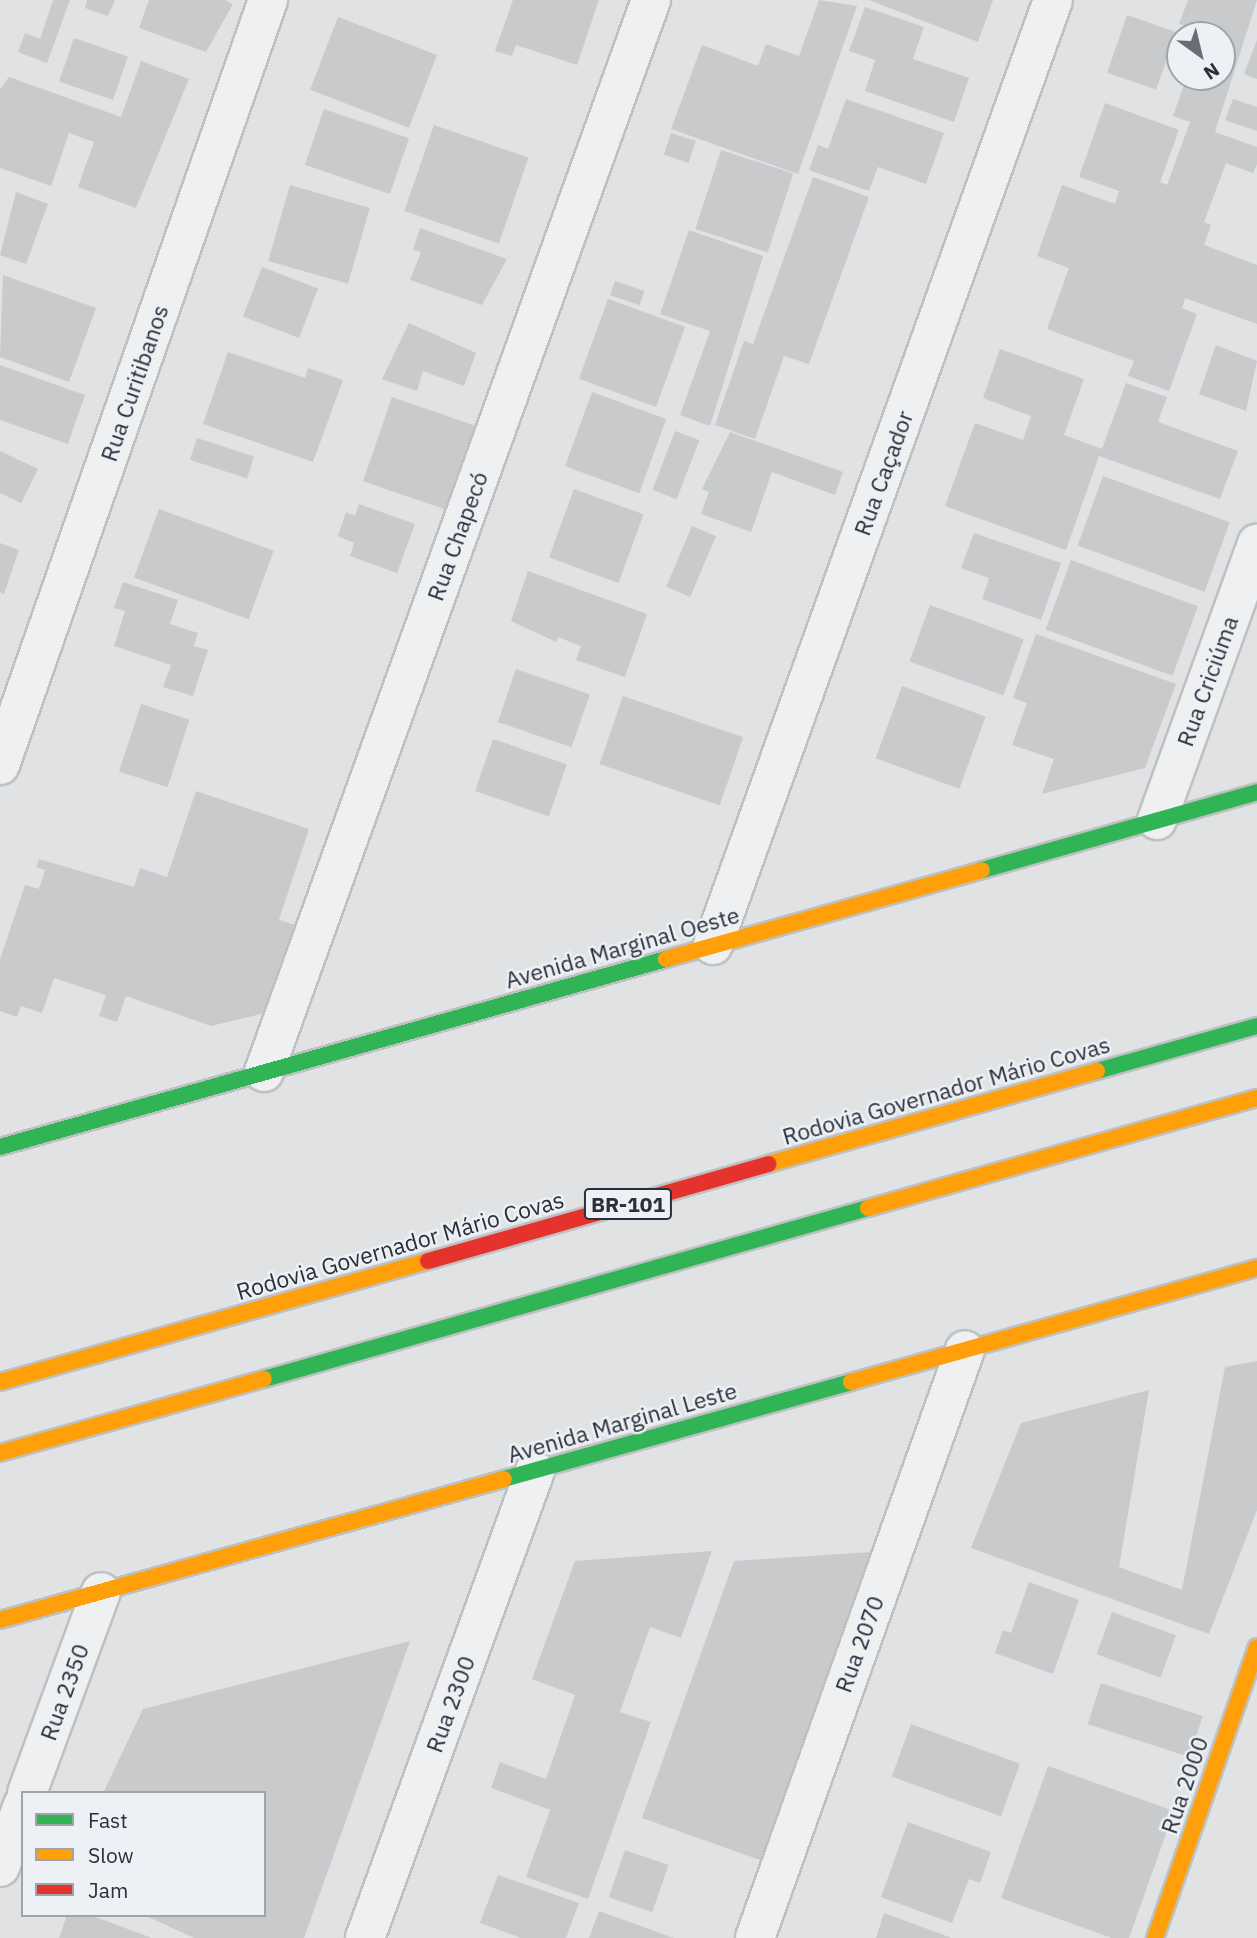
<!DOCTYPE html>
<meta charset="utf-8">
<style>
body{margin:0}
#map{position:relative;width:1257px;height:1938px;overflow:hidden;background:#e0e2e4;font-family:"IBM Plex Sans",sans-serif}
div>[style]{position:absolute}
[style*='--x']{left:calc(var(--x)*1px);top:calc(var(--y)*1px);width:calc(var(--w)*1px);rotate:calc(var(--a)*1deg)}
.building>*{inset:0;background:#c8cacc;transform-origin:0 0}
.roads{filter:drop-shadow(2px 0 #bec0c2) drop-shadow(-2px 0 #bec0c2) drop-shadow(0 2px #bec0c2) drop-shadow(0 -2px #bec0c2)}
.street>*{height:38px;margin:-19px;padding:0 19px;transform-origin:19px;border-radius:19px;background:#eff0f1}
.fast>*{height:16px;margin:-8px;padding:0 8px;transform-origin:8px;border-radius:8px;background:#30b455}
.slow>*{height:16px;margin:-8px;padding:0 8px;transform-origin:8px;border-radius:8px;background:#ff9f0a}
.jam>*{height:16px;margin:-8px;padding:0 8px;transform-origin:8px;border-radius:8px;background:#e5322d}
span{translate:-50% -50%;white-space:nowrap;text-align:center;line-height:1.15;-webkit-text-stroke:5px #edf0f4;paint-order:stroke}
.shield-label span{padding:2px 5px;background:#edf0f4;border:2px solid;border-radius:5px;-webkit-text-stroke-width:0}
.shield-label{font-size:21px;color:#29303b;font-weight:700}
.street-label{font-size:23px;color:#29303b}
.legend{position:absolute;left:21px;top:1791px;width:245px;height:126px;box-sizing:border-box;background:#edf0f4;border:2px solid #9fa3aa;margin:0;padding:9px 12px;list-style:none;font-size:21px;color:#29303b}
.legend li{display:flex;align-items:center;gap:14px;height:35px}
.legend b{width:35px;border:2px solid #9fa3aa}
.north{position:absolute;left:1166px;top:21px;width:70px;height:70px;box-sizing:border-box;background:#edf0f4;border:2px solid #9fa3aa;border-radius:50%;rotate:146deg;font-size:19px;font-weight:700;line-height:28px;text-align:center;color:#29303b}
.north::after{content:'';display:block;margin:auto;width:24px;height:32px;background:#696e76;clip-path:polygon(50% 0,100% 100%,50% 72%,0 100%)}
</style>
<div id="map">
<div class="building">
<div style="clip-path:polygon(53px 0,70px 0,47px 63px,18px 52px,25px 33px,40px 39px)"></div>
<div style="clip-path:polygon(87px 0,115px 0,108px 16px,85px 8px)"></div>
<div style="clip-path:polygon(149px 0,225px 0,233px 4px,206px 52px,139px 28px)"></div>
<div style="clip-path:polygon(513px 0,599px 0,577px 65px,516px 45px,512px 56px,495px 51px)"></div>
<div style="clip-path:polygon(819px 0,857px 6px,798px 174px,671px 129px,702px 45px,758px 66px,766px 44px,799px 56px)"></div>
<div style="clip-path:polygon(869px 0,993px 0,978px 42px)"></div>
<div style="clip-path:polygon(1188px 0,1257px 0,1215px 132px,1257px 147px,1257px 164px,1253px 173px,1226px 163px,1204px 222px,1211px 225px,1204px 245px,1257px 265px,1257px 324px,1185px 298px,1182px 308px,1197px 314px,1169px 391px,1128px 376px,1134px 361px,1047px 329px,1069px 268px,1037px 256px,1062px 185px,1115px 204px,1119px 191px,1079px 177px,1105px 103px,1179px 130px,1160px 182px,1167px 185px,1190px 122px,1173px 116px,1187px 77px,1222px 77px,1222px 35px,1179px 24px)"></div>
<div style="clip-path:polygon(865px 7px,924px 27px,913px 59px,969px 78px,954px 122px,865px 91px,875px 60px,849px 51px)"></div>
<div style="left:1127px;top:15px;width:52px;height:61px;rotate:19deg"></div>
<div style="left:338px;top:17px;width:106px;height:78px;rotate:21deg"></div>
<div style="left:74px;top:38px;width:57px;height:46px;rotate:19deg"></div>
<div style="clip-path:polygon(1257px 40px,1257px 79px,1244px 74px)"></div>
<div style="clip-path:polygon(141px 61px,189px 79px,136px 208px,78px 187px,94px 142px,69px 133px,51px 186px,0 168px,0 89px,9px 77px,121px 117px)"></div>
<div style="clip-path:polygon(846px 99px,944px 133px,926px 184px,878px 167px,869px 191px,809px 170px,818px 145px,828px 149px)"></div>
<div style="clip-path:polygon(1233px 99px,1257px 107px,1257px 131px,1225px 120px)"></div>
<div style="left:324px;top:109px;width:90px;height:59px;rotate:19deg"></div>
<div style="left:434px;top:125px;width:100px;height:91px;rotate:19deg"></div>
<div style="left:671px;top:133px;width:26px;height:23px;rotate:18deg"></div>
<div style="left:721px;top:150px;width:76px;height:83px;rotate:18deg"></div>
<div style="clip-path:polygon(813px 177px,869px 197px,809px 364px,784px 356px,755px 439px,715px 425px,744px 341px,753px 344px)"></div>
<div style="left:290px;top:185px;width:83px;height:79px;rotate:16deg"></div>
<div style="clip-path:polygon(16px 192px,48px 204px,26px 264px,0 255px)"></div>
<div style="clip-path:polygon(420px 228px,507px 259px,482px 305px,410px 280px,421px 252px,413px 250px)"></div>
<div style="clip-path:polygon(689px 230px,763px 256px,710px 426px,680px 415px,710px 331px,660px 314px)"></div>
<div style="left:262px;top:267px;width:60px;height:53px;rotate:21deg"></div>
<div style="clip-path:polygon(3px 275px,96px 308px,69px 382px,0 357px)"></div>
<div style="left:615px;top:281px;width:31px;height:15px;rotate:19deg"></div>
<div style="left:608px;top:299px;width:82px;height:85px;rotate:20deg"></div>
<div style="clip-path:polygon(409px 323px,476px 353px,464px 386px,423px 371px,417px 391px,382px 379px)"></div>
<div style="clip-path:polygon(1216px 345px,1257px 361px,1246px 411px,1199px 394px)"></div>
<div style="clip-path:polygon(1000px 349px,1084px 379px,1064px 435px,1102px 449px,1126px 383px,1167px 397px,1158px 422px,1238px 451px,1220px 499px,1099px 456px,1066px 550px,945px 506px,975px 423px,1023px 440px,1031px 416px,983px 398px)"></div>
<div style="clip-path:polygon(228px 352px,305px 378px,308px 368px,343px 380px,313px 462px,203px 424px)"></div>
<div style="clip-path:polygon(0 365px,85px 395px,68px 444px,0 420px)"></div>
<div style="left:592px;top:392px;width:79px;height:79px;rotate:20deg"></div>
<div style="left:392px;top:397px;width:88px;height:89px;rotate:19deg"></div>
<div style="left:675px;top:431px;width:26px;height:63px;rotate:21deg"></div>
<div style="clip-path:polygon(730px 432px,843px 472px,835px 495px,772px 472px,751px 532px,701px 514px,709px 492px,702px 489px)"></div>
<div style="left:197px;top:438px;width:60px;height:23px;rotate:18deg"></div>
<div style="clip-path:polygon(0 451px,38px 469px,21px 503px,0 493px)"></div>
<div style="left:1103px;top:476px;width:135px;height:74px;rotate:20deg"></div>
<div style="left:574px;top:489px;width:74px;height:73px;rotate:20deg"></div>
<div style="clip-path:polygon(359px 504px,415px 524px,397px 573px,350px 556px,354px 543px,338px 536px,346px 512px,355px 516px)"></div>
<div style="left:159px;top:509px;width:122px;height:73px;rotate:20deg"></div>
<div style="left:692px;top:526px;width:26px;height:66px;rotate:23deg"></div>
<div style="clip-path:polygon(974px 533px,1061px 563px,1041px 620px,982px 599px,989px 578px,961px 568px)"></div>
<div style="clip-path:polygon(0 543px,19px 550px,4px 594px,0 592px)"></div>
<div style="left:1071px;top:560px;width:135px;height:74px;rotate:20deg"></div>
<div style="clip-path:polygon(528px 571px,647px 614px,625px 677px,576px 660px,581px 646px,558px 637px,556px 642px,511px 621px)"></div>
<div style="clip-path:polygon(123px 582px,178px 600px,170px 624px,198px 633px,194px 646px,208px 650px,193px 696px,163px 687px,171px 665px,114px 646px,125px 611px,114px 608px)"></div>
<div style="left:930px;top:605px;width:100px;height:60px;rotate:20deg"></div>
<div style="clip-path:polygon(1036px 634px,1176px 684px,1145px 768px,1042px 794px,1054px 759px,1012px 745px,1027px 703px,1013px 698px)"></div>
<div style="left:516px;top:669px;width:78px;height:56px;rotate:19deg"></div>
<div style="left:902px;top:686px;width:89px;height:77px;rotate:20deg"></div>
<div style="left:623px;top:696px;width:127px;height:72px;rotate:19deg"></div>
<div style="left:141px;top:704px;width:51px;height:71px;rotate:18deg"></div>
<div style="left:493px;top:739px;width:78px;height:55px;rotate:19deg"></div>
<div style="clip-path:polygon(196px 791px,309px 829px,279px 920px,299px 926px,269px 1012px,211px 1026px,126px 996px,117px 1022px,99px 1016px,106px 995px,54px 978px,42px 1013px,21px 1006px,17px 1017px,0 1011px,0 959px,25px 885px,39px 889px,45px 870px,36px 867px,39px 859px,134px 887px,140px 868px,167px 877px)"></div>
<div style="clip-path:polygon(1257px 1361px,1257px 1510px,1209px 1634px,971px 1548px,1021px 1423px,1149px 1390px,1119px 1567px,1182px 1590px,1225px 1367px)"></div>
<div style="clip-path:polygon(712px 1551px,681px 1638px,650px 1627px,620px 1712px,651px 1722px,588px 1899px,526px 1877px,550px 1810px,491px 1788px,500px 1762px,546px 1779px,575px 1695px,532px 1679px,575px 1561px)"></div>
<div style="clip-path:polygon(871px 1552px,760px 1860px,642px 1818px,734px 1561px)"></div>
<div style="clip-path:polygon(1029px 1582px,1079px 1600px,1053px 1674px,995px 1653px,1003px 1630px,1011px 1633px)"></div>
<div style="left:1112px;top:1612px;width:68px;height:45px;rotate:20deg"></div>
<div style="clip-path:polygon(410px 1641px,304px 1938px,194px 1938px,146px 1916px,264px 1915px,264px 1793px,103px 1793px,143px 1709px)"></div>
<div style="left:1101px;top:1683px;width:107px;height:43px;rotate:18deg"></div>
<div style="left:911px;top:1724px;width:116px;height:56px;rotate:20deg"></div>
<div style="clip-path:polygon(1048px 1766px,1174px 1811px,1129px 1938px,1112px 1938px,1001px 1898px)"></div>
<div style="clip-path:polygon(908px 1822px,991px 1852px,980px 1883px,969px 1879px,952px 1923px,881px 1897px)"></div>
<div style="left:625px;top:1850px;width:46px;height:50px;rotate:19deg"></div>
<div style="clip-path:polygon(498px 1875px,579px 1903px,566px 1938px,521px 1938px,480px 1923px)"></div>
<div style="clip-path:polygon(599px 1911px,674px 1938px,589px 1938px)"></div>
<div style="clip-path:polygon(884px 1913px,952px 1938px,876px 1938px)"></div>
<div style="clip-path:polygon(67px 1915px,90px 1915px,152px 1938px,59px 1938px)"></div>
</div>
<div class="roads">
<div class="street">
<div style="--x:0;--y:765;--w:811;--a:-70.69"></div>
<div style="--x:1157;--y:820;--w:294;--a:-70.1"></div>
<div style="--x:713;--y:945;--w:1004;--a:-70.21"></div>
<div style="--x:264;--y:1072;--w:1140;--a:-70.15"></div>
<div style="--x:27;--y:1793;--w:214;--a:-69.8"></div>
<div style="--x:0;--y:1867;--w:66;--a:-69.6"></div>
<div style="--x:365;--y:1938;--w:497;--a:-70"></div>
<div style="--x:755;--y:1938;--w:624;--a:-70.35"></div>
</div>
<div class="fast">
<div style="--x:982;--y:870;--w:286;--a:-15.8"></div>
<div style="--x:1097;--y:1071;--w:166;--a:-15.7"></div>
<div style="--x:0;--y:1147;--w:692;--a:-15.76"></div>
<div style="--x:264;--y:1379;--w:628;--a:-15.81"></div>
<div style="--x:504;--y:1479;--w:360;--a:-15.6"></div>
</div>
<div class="slow">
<div style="--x:666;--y:959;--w:328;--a:-15.7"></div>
<div style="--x:768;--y:1164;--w:342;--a:-15.8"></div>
<div style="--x:868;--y:1208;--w:404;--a:-15.8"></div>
<div style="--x:0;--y:1382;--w:445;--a:-15.8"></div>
<div style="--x:851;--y:1382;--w:422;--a:-15.7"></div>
<div style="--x:0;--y:1453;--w:274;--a:-15.7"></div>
<div style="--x:0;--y:1620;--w:523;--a:-15.63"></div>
<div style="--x:1155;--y:1938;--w:308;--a:-70.7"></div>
</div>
<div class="jam">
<div style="--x:428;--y:1261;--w:354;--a:-15.9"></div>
</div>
</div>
<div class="shield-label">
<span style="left:628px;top:1204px">BR-101</span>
</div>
<div class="street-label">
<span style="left:134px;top:383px;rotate:-71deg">Rua Curitibanos</span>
<span style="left:883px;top:473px;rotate:-70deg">Rua Caçador</span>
<span style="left:457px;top:536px;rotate:-70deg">Rua Chapecó</span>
<span style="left:1207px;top:681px;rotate:-70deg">Rua Criciúma</span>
<span style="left:622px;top:947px;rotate:-16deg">Avenida Marginal Oeste</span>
<span style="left:946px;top:1090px;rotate:-16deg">Rodovia Governador Mário Covas</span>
<span style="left:400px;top:1245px;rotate:-16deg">Rodovia Governador Mário Covas</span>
<span style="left:622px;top:1422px;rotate:-16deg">Avenida Marginal Leste</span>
<span style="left:859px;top:1644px;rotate:-70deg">Rua 2070</span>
<span style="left:64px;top:1692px;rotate:-70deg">Rua 2350</span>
<span style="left:450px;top:1704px;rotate:-70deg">Rua 2300</span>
<span style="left:1184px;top:1785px;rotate:-71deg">Rua 2000</span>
</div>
<ul class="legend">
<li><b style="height:9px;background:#30b455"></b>Fast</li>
<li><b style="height:9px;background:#ff9f0a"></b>Slow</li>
<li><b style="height:9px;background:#e5322d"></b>Jam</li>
</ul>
<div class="north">N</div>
</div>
